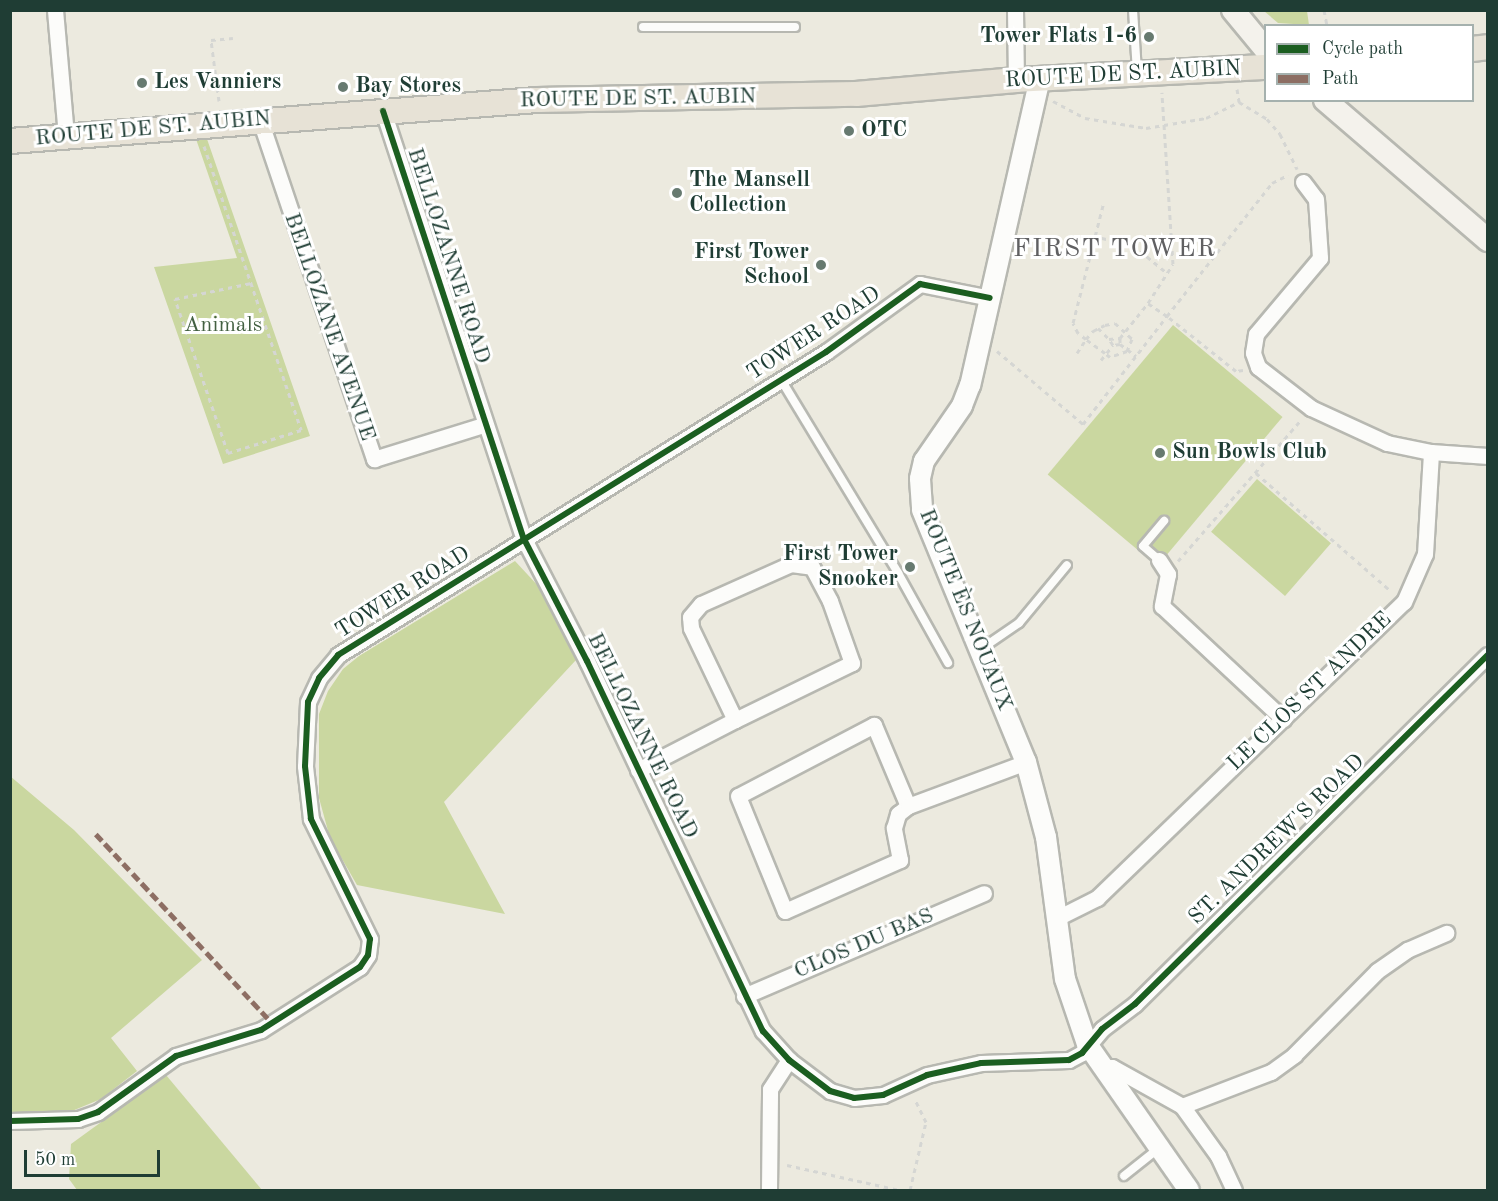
<!DOCTYPE html>
<meta charset="utf-8">
<style>
body{margin:0}
#map{position:relative;width:1498px;height:1201px;overflow:hidden;background:#eceadf;font-family:"Old Standard TT",serif}
div>[style]{position:absolute}
[style*='--x']{left:calc(var(--x)*1px);top:calc(var(--y)*1px);width:calc(var(--w)*1px);rotate:calc(var(--a)*1deg)}
.green>*{inset:0;background:#cad7a0;transform-origin:0 0}
.path>*{height:3px;margin-top:-1.5px;transform-origin:0;background:repeating-linear-gradient(90deg,#d5d6d3 0 4.5px,transparent 0 9px)}
.roads{filter:drop-shadow(2px 0 #b7b8b1) drop-shadow(-2px 0 #b7b8b1) drop-shadow(0 2px #b7b8b1) drop-shadow(0 -2px #b7b8b1)}
.service>*{height:8px;margin:-4px;padding:0 4px;transform-origin:4px;border-radius:4px;background:#fcfcfa}
.minor>*{height:15px;margin:-7.5px;padding:0 7.5px;transform-origin:7.5px;border-radius:7.5px;background:#fcfcfa}
.tertiary>*{height:20px;margin:-10px;padding:0 10px;transform-origin:10px;border-radius:10px;background:#fcfcfa}
.secondary>*{height:22px;margin:-11px;padding:0 11px;transform-origin:11px;border-radius:11px;background:#f4f2ec}
.primary>*{height:24px;margin:-12px;padding:0 12px;transform-origin:12px;border-radius:12px;background:#e7e2d6}
.quiet>*{height:4.5px;margin-top:-2.25px;transform-origin:0;background:repeating-linear-gradient(90deg,#8d6e63 0 9px,transparent 0 13.5px)}
.cycleway>*{height:6px;margin:-3px;padding:0 3px;transform-origin:3px;border-radius:3px;background:#1b5e20}
.dots>*{width:16px;height:16px;translate:-50% -50%;box-sizing:border-box;border:3px solid #fff;border-radius:50%}
span{translate:-50% -50%;white-space:nowrap;text-align:center;line-height:1.15;-webkit-text-stroke:6px #fff;paint-order:stroke}
.poi-label{font-size:22px;color:#1f3d34;font-weight:700}
.right{translate:-100% -50%;text-align:right}
.left{translate:0 -50%;text-align:left}
.street-label{font-size:22px;color:#1f3d34}
.park-label{font-size:22px;color:#436042}
.quarter-label{font-size:26px;color:#606062;letter-spacing:1.5px}
.frame{position:absolute;inset:0;border:12px solid #1f3d34;pointer-events:none}
.legend{position:absolute;left:1264px;top:24px;width:210px;height:78px;box-sizing:border-box;background:#fff;border:2px solid #a5b1ae;margin:0;padding:8px 10px;list-style:none;font-size:18px;color:#1f3d34}
.legend li{display:flex;align-items:center;gap:12px;height:30px}
.legend b{width:30px;border:2px solid #a5b1ae}
.scale{position:absolute;left:24px;top:1150px;width:136px;height:27px;box-sizing:border-box;border:3px solid #1f3d34;border-top:0;padding-left:8px;font-size:18px;line-height:21px;white-space:nowrap;color:#1f3d34;-webkit-text-stroke:4px #fff;paint-order:stroke}
</style>
<div id="map">
<div class="green">
<div style="clip-path:polygon(1264px 11px,1307px 11px,1309px 25px,1278px 23px)"></div>
<div style="clip-path:polygon(196px 139px,207px 139px,310px 436px,223px 464px,154px 267px,237px 258px)"></div>
<div style="left:1173px;top:325px;width:143px;height:195px;rotate:40deg"></div>
<div style="left:1257px;top:479px;width:98px;height:70px;rotate:41deg"></div>
<div style="clip-path:polygon(515px 561px,541px 589px,576px 660px,444px 802px,505px 914px,357px 885px,330px 838px,319px 798px,319px 714px,328px 691px,343px 669px,359px 656px)"></div>
<div style="clip-path:polygon(10px 776px,74px 830px,202px 960px,111px 1038px,137px 1071px,101px 1099px,72px 1111px,11px 1113px)"></div>
<div style="clip-path:polygon(166px 1075px,262px 1190px,77px 1190px,69px 1179px,71px 1144px)"></div>
</div>
<div class="path">
<div style="--x:1324;--y:10;--w:16;--a:79"></div>
<div style="--x:1237;--y:89;--w:13;--a:81"></div>
<div style="--x:1239;--y:102;--w:33;--a:31"></div>
<div style="--x:1267;--y:119;--w:20;--a:49"></div>
<div style="--x:1280;--y:134;--w:39;--a:64"></div>
<div style="--x:219;--y:101;--w:62;--a:-97.5"></div>
<div style="--x:211;--y:40;--w:22;--a:-5"></div>
<div style="--x:1053;--y:101;--w:36;--a:28"></div>
<div style="--x:1085;--y:118;--w:62;--a:9.3"></div>
<div style="--x:1146;--y:128;--w:61;--a:-9.5"></div>
<div style="--x:1206;--y:118;--w:37;--a:-26"></div>
<div style="--x:204;--y:146;--w:300;--a:71.1"></div>
<div style="--x:301;--y:430;--w:77;--a:162.5"></div>
<div style="--x:228;--y:453;--w:163;--a:-109"></div>
<div style="--x:175;--y:299;--w:78;--a:-11.9"></div>
<div style="--x:1093;--y:236;--w:41;--a:12.7"></div>
<div style="--x:1133;--y:245;--w:44;--a:39.5"></div>
<div style="--x:1098;--y:328;--w:16;--a:45"></div>
<div style="--x:1120;--y:338;--w:45;--a:-51.3"></div>
<div style="--x:1120;--y:344;--w:20;--a:37"></div>
<div style="--x:997;--y:351;--w:113;--a:40.3"></div>
<div style="--x:1083;--y:424;--w:137;--a:-52.1"></div>
<div style="--x:1167;--y:316;--w:23;--a:-146"></div>
<div style="--x:1148;--y:303;--w:46;--a:-57.3"></div>
<div style="--x:1173;--y:264;--w:172;--a:-93.7"></div>
<div style="--x:1077;--y:353;--w:17;--a:-57"></div>
<div style="--x:1086;--y:339;--w:11;--a:-49"></div>
<div style="--x:1093;--y:331;--w:13;--a:-27"></div>
<div style="--x:1105;--y:325;--w:10;--a:-11"></div>
<div style="--x:1115;--y:323;--w:23;--a:43"></div>
<div style="--x:1132;--y:339;--w:13;--a:113"></div>
<div style="--x:1127;--y:351;--w:18;--a:161"></div>
<div style="--x:1110;--y:357;--w:6;--a:-141"></div>
<div style="--x:1105;--y:353;--w:24;--a:-144"></div>
<div style="--x:1086;--y:339;--w:10;--a:-143"></div>
<div style="--x:1078;--y:333;--w:11;--a:-117"></div>
<div style="--x:1073;--y:323;--w:122;--a:-75.7"></div>
<div style="--x:1101;--y:360;--w:19;--a:-51"></div>
<div style="--x:1113;--y:345;--w:7;--a:-124"></div>
<div style="--x:1109;--y:339;--w:11;--a:-5"></div>
<div style="--x:1120;--y:338;--w:6;--a:90"></div>
<div style="--x:1120;--y:344;--w:7;--a:172"></div>
<div style="--x:1243;--y:370;--w:7;--a:172"></div>
<div style="--x:1236;--y:371;--w:88;--a:-141.4"></div>
<div style="--x:1167;--y:316;--w:169;--a:-51.7"></div>
<div style="--x:1272;--y:183;--w:18;--a:-27"></div>
<div style="--x:1256;--y:473;--w:179;--a:41.2"></div>
<div style="--x:1178;--y:561;--w:186;--a:-48.9"></div>
<div style="--x:787;--y:1165;--w:115;--a:12.6"></div>
<div style="--x:910;--y:1190;--w:70;--a:-76.8"></div>
<div style="--x:926;--y:1122;--w:25;--a:-116"></div>
</div>
<div class="roads">
<div class="service">
<div style="--x:1133;--y:10;--w:62;--a:86.3"></div>
<div style="--x:643;--y:27;--w:152;--a:0"></div>
<div style="--x:780;--y:378;--w:228;--a:58.8"></div>
<div style="--x:898;--y:573;--w:103;--a:60.9"></div>
<div style="--x:1159;--y:560;--w:21;--a:-139"></div>
<div style="--x:1143;--y:546;--w:33;--a:-50"></div>
<div style="--x:981;--y:649;--w:46;--a:-34.4"></div>
<div style="--x:1019;--y:623;--w:75;--a:-50.4"></div>
<div style="--x:1124;--y:1176;--w:43;--a:-38.5"></div>
</div>
<div class="minor">
<div style="--x:55;--y:10;--w:126;--a:85"></div>
<div style="--x:1015;--y:10;--w:70;--a:89.2"></div>
<div style="--x:383;--y:111;--w:451;--a:71.8"></div>
<div style="--x:524;--y:539;--w:137;--a:62.7"></div>
<div style="--x:587;--y:661;--w:410;--a:64.6"></div>
<div style="--x:763;--y:1031;--w:39;--a:48"></div>
<div style="--x:789;--y:1060;--w:51;--a:37.1"></div>
<div style="--x:830;--y:1091;--w:25;--a:16"></div>
<div style="--x:854;--y:1098;--w:29;--a:-6"></div>
<div style="--x:883;--y:1095;--w:48;--a:-24.4"></div>
<div style="--x:927;--y:1075;--w:55;--a:-12.5"></div>
<div style="--x:981;--y:1063;--w:88;--a:-2"></div>
<div style="--x:1069;--y:1060;--w:15;--a:-28"></div>
<div style="--x:1082;--y:1053;--w:31;--a:-50"></div>
<div style="--x:1102;--y:1029;--w:41;--a:-37.1"></div>
<div style="--x:1135;--y:1004;--w:496;--a:-44.7"></div>
<div style="--x:260;--y:120;--w:358;--a:71.4"></div>
<div style="--x:374;--y:459;--w:114;--a:-17.3"></div>
<div style="--x:1303;--y:182;--w:21;--a:53"></div>
<div style="--x:1316;--y:199;--w:59;--a:86.1"></div>
<div style="--x:1320;--y:258;--w:99;--a:130.1"></div>
<div style="--x:1256;--y:334;--w:19;--a:99"></div>
<div style="--x:1253;--y:353;--w:15;--a:70"></div>
<div style="--x:1258;--y:367;--w:67;--a:37.7"></div>
<div style="--x:1311;--y:408;--w:84;--a:24.7"></div>
<div style="--x:1387;--y:443;--w:45;--a:11.6"></div>
<div style="--x:1159;--y:560;--w:17;--a:57"></div>
<div style="--x:1168;--y:574;--w:33;--a:101"></div>
<div style="--x:1162;--y:606;--w:166;--a:43"></div>
<div style="--x:638;--y:770;--w:109;--a:-27.3"></div>
<div style="--x:735;--y:720;--w:102;--a:-115.6"></div>
<div style="--x:691;--y:628;--w:11;--a:-95"></div>
<div style="--x:690;--y:617;--w:17;--a:-50"></div>
<div style="--x:701;--y:604;--w:98;--a:-24"></div>
<div style="--x:791;--y:564;--w:21;--a:8"></div>
<div style="--x:812;--y:567;--w:38;--a:62"></div>
<div style="--x:830;--y:601;--w:66;--a:70.5"></div>
<div style="--x:852;--y:663;--w:130;--a:154"></div>
<div style="--x:908;--y:806;--w:88;--a:-112.8"></div>
<div style="--x:874;--y:725;--w:153;--a:152.4"></div>
<div style="--x:738;--y:796;--w:124;--a:67.8"></div>
<div style="--x:785;--y:911;--w:126;--a:-23.9"></div>
<div style="--x:900;--y:860;--w:33;--a:-101"></div>
<div style="--x:894;--y:828;--w:15;--a:-74"></div>
<div style="--x:898;--y:814;--w:13;--a:-39"></div>
<div style="--x:908;--y:806;--w:126;--a:-20.4"></div>
<div style="--x:1057;--y:918;--w:45;--a:-26.6"></div>
<div style="--x:1097;--y:898;--w:426;--a:-44"></div>
<div style="--x:1404;--y:602;--w:52;--a:-66.4"></div>
<div style="--x:1425;--y:554;--w:102;--a:-86.6"></div>
<div style="--x:1431;--y:452;--w:57;--a:4"></div>
<div style="--x:744;--y:996;--w:261;--a:-23.2"></div>
<div style="--x:1103;--y:1068;--w:9;--a:-6"></div>
<div style="--x:1112;--y:1067;--w:80;--a:29.1"></div>
<div style="--x:1182;--y:1106;--w:62;--a:54.2"></div>
<div style="--x:1218;--y:1156;--w:38;--a:65"></div>
<div style="--x:1182;--y:1106;--w:95;--a:-20.9"></div>
<div style="--x:1271;--y:1072;--w:29;--a:-36"></div>
<div style="--x:1294;--y:1055;--w:118;--a:-45.3"></div>
<div style="--x:1377;--y:971;--w:37;--a:-35"></div>
<div style="--x:1407;--y:950;--w:43;--a:-23.6"></div>
<div style="--x:10;--y:1121;--w:68;--a:-1.7"></div>
<div style="--x:78;--y:1119;--w:21;--a:-19"></div>
<div style="--x:98;--y:1112;--w:96;--a:-35.7"></div>
<div style="--x:176;--y:1056;--w:89;--a:-17"></div>
<div style="--x:261;--y:1030;--w:117;--a:-32.5"></div>
<div style="--x:360;--y:967;--w:14;--a:-56"></div>
<div style="--x:368;--y:955;--w:16;--a:-83"></div>
<div style="--x:370;--y:939;--w:134;--a:-116.2"></div>
<div style="--x:311;--y:819;--w:53;--a:-96.5"></div>
<div style="--x:305;--y:766;--w:64;--a:-87.3"></div>
<div style="--x:308;--y:702;--w:26;--a:-65"></div>
<div style="--x:319;--y:678;--w:30;--a:-50"></div>
<div style="--x:338;--y:655;--w:574;--a:-31.84"></div>
<div style="--x:826;--y:352;--w:116;--a:-35.9"></div>
<div style="--x:920;--y:284;--w:71;--a:11.3"></div>
<div style="--x:769;--y:1190;--w:101;--a:-89.4"></div>
<div style="--x:770;--y:1089;--w:35;--a:-57"></div>
</div>
<div class="tertiary">
<div style="--x:1040;--y:78;--w:315;--a:102.8"></div>
<div style="--x:970;--y:385;--w:22;--a:111"></div>
<div style="--x:962;--y:406;--w:67;--a:124.6"></div>
<div style="--x:924;--y:461;--w:18;--a:103"></div>
<div style="--x:920;--y:479;--w:31;--a:86"></div>
<div style="--x:922;--y:510;--w:273;--a:67.6"></div>
<div style="--x:1026;--y:762;--w:78;--a:75.1"></div>
<div style="--x:1046;--y:837;--w:143;--a:82.4"></div>
<div style="--x:1065;--y:979;--w:69;--a:71.3"></div>
<div style="--x:1087;--y:1044;--w:178;--a:55.1"></div>
</div>
<div class="secondary">
<div style="--x:1233;--y:10;--w:52;--a:50.5"></div>
<div style="--x:1325;--y:100;--w:215;--a:40.7"></div>
</div>
<div class="primary">
<div style="--x:1472;--y:49;--w:16;--a:-7"></div>
<div style="--x:10;--y:141;--w:529;--a:-4.45"></div>
<div style="--x:537;--y:100;--w:319;--a:-1.1"></div>
<div style="--x:856;--y:94;--w:161;--a:-5"></div>
<div style="--x:1016;--y:80;--w:250;--a:-3"></div>
</div>
</div>
<div class="quiet">
<div style="--x:96;--y:834;--w:258;--a:47"></div>
</div>
<div class="cycleway">
<div style="--x:383;--y:111;--w:451;--a:71.8"></div>
<div style="--x:524;--y:539;--w:137;--a:62.7"></div>
<div style="--x:587;--y:661;--w:410;--a:64.6"></div>
<div style="--x:763;--y:1031;--w:39;--a:48"></div>
<div style="--x:789;--y:1060;--w:51;--a:37.1"></div>
<div style="--x:830;--y:1091;--w:25;--a:16"></div>
<div style="--x:854;--y:1098;--w:29;--a:-6"></div>
<div style="--x:883;--y:1095;--w:48;--a:-24.4"></div>
<div style="--x:927;--y:1075;--w:55;--a:-12.5"></div>
<div style="--x:981;--y:1063;--w:88;--a:-2"></div>
<div style="--x:1069;--y:1060;--w:15;--a:-28"></div>
<div style="--x:1082;--y:1053;--w:31;--a:-50"></div>
<div style="--x:1102;--y:1029;--w:41;--a:-37.1"></div>
<div style="--x:1135;--y:1004;--w:496;--a:-44.7"></div>
<div style="--x:10;--y:1121;--w:68;--a:-1.7"></div>
<div style="--x:78;--y:1119;--w:21;--a:-19"></div>
<div style="--x:98;--y:1112;--w:96;--a:-35.7"></div>
<div style="--x:176;--y:1056;--w:89;--a:-17"></div>
<div style="--x:261;--y:1030;--w:117;--a:-32.5"></div>
<div style="--x:360;--y:967;--w:14;--a:-56"></div>
<div style="--x:368;--y:955;--w:16;--a:-83"></div>
<div style="--x:370;--y:939;--w:134;--a:-116.2"></div>
<div style="--x:311;--y:819;--w:53;--a:-96.5"></div>
<div style="--x:305;--y:766;--w:64;--a:-87.3"></div>
<div style="--x:308;--y:702;--w:26;--a:-65"></div>
<div style="--x:319;--y:678;--w:30;--a:-50"></div>
<div style="--x:338;--y:655;--w:574;--a:-31.84"></div>
<div style="--x:826;--y:352;--w:116;--a:-35.9"></div>
<div style="--x:920;--y:284;--w:71;--a:11.3"></div>
</div>
<div class="dots">
<div style="left:1149px;top:37px;background:#677a70"></div>
<div style="left:142px;top:83px;background:#677a70"></div>
<div style="left:343px;top:87px;background:#677a70"></div>
<div style="left:849px;top:131px;background:#677a70"></div>
<div style="left:677px;top:193px;background:#677a70"></div>
<div style="left:821px;top:265px;background:#677a70"></div>
<div style="left:1160px;top:453px;background:#677a70"></div>
<div style="left:910px;top:567px;background:#677a70"></div>
</div>
<div class="poi-label">
<span class="right" style="left:1137px;top:37px">Tower Flats 1-6</span>
<span class="left" style="left:154px;top:83px">Les Vanniers</span>
<span class="left" style="left:355px;top:87px">Bay Stores</span>
<span class="left" style="left:861px;top:131px">OTC</span>
<span class="left" style="left:689px;top:193px">The Mansell<br>Collection</span>
<span class="right" style="left:809px;top:265px">First Tower<br>School</span>
<span class="left" style="left:1172px;top:453px">Sun Bowls Club</span>
<span class="right" style="left:898px;top:567px">First Tower<br>Snooker</span>
</div>
<div class="street-label">
<span style="left:1123px;top:75px;rotate:-3deg">ROUTE DE ST. AUBIN</span>
<span style="left:638px;top:99px;rotate:-1deg">ROUTE DE ST. AUBIN</span>
<span style="left:153px;top:129px;rotate:-5deg">ROUTE DE ST. AUBIN</span>
<span style="left:448px;top:256px;rotate:72deg">BELLOZANNE ROAD</span>
<span style="left:329px;top:327px;rotate:71deg">BELLOZANE AVENUE</span>
<span style="left:814px;top:334px;rotate:-33deg">TOWER ROAD</span>
<span style="left:403px;top:593px;rotate:-32deg">TOWER ROAD</span>
<span style="left:965px;top:610px;rotate:68deg">ROUTE ÈS NOUAUX</span>
<span style="left:1310px;top:692px;rotate:-44deg">LE CLOS ST ANDRE</span>
<span style="left:642px;top:736px;rotate:64deg">BELLOZANNE ROAD</span>
<span style="left:1277px;top:840px;rotate:-44deg">ST. ANDREW'S ROAD</span>
<span style="left:864px;top:944px;rotate:-23deg">CLOS DU BAS</span>
</div>
<div class="park-label">
<span style="left:223px;top:326px">Animals</span>
</div>
<div class="quarter-label">
<span style="left:1115px;top:250px">FIRST TOWER</span>
</div>
<div class="frame"></div>
<ul class="legend">
<li><b style="height:8px;background:#1b5e20"></b>Cycle path</li>
<li><b style="height:8px;background:#8d6e63"></b>Path</li>
</ul>
<div class="scale">50 m</div>
</div>
